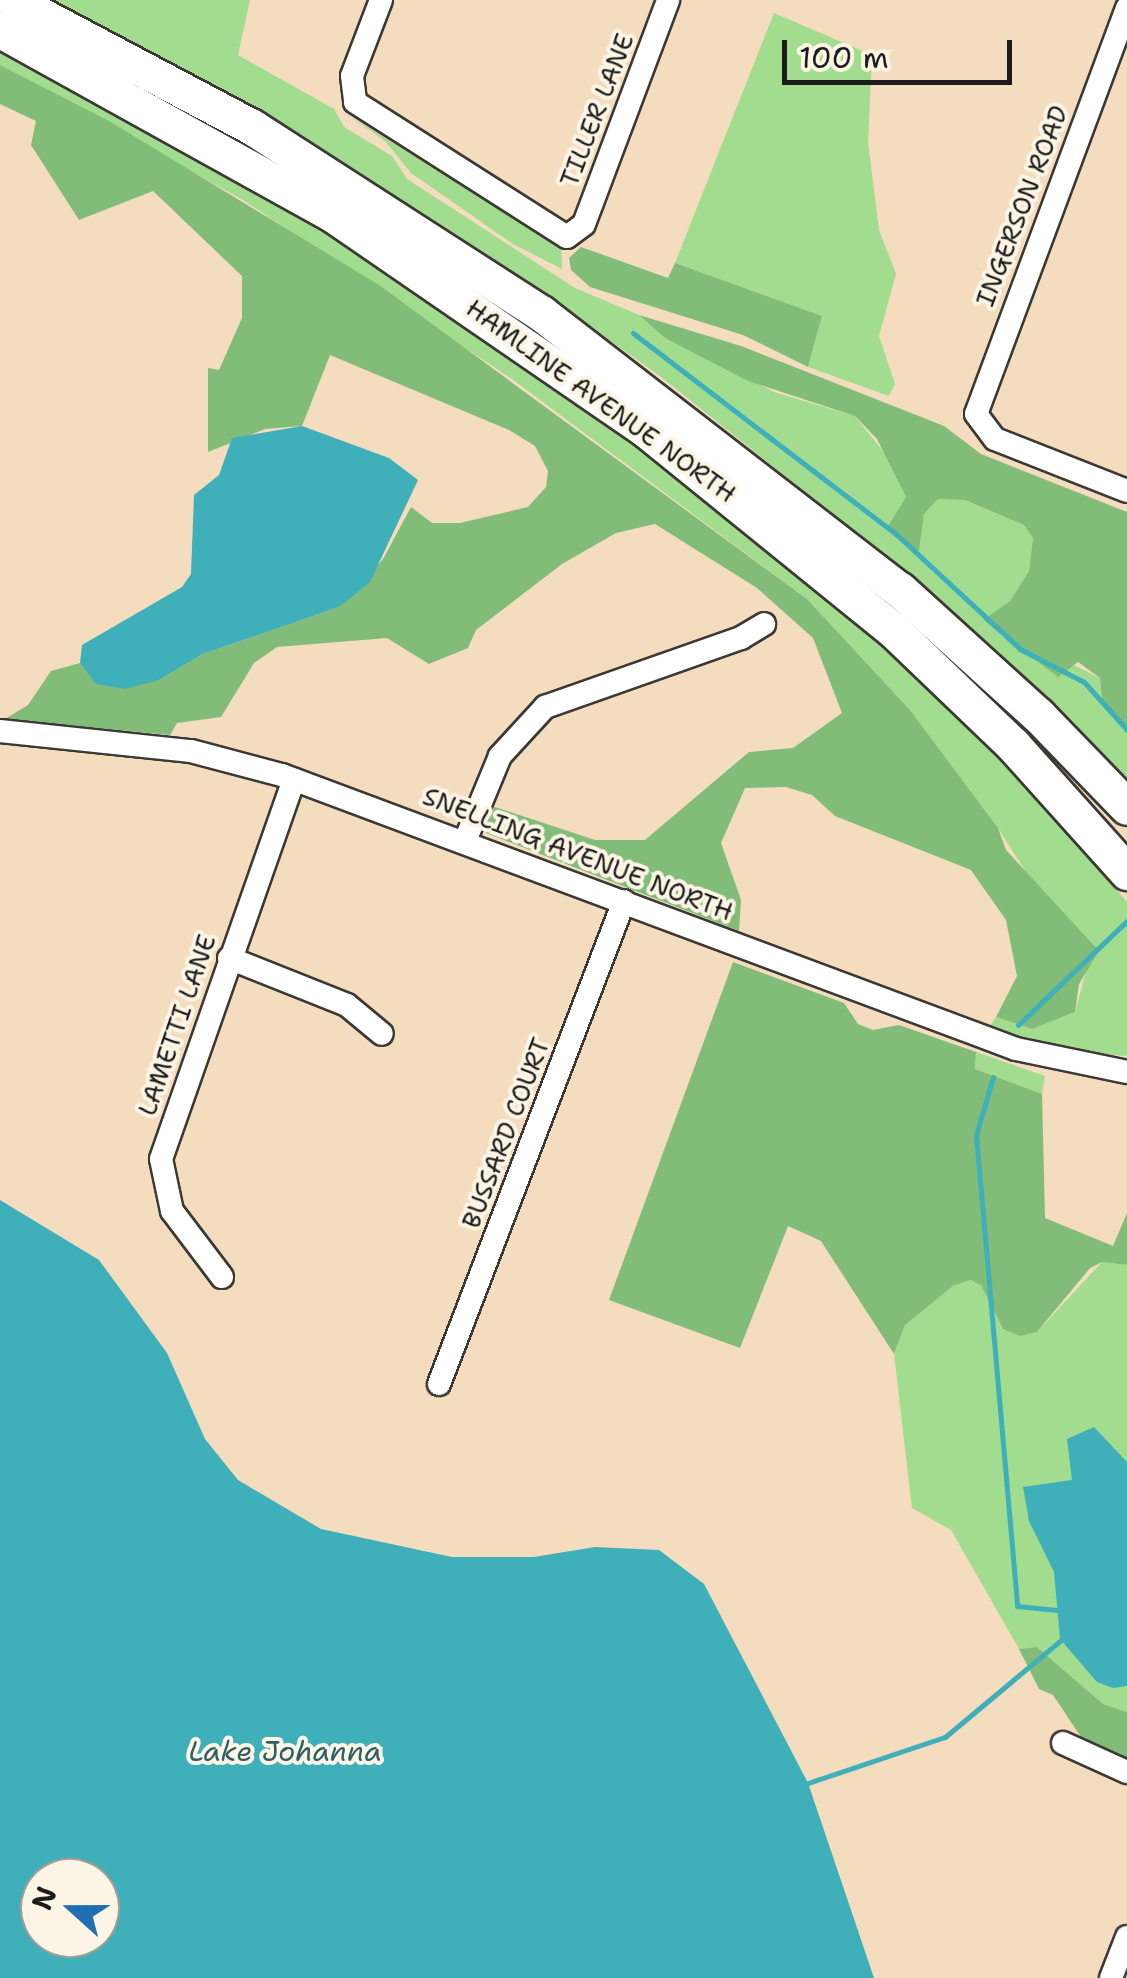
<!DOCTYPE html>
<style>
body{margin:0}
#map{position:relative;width:1127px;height:1978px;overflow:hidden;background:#f4dcbe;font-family:"Shantell Sans",sans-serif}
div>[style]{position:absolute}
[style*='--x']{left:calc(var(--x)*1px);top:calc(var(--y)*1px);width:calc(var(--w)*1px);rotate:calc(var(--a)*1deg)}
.green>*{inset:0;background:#a2dc8e}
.forest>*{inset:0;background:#81bc79}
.water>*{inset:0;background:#3fafb9}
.stream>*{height:5px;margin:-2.5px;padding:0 2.5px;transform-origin:2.5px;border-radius:2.5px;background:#3fafb9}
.roads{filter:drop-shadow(2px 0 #3c3934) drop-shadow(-2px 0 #3c3934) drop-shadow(0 2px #3c3934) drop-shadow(0 -2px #3c3934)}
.minor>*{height:22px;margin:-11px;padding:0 11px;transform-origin:11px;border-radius:11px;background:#fff}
.highway>*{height:35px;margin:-17.5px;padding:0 17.5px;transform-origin:17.5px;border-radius:17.5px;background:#fff}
span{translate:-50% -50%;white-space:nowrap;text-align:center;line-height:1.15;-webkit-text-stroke:8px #fcf5e5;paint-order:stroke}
.street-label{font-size:25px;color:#1c1c1c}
.water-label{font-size:28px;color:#2c5e63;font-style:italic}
.north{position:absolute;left:20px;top:1858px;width:100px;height:100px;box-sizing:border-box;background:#fcf5e5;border:2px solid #a29e95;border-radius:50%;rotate:291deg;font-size:28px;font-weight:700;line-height:40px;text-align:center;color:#1c1c1c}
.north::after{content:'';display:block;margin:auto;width:35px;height:45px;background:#1f6fb2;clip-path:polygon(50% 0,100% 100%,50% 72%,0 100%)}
.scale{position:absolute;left:782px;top:40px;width:230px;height:45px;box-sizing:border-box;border:5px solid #1c1c1c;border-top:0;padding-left:12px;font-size:30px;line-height:35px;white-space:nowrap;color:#1c1c1c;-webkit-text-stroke:8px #fcf5e5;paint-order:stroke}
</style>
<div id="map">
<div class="green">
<div style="clip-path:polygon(51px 0,250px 0,238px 55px,334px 109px,344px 127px,392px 156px,407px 179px,575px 288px,639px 315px,665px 338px,774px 392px,855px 416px,890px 460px,906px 497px,895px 521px,918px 555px,924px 514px,938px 499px,965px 500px,1024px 525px,1033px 538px,1029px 571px,1010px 601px,983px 621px,1100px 678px,1102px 701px,1127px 733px,1127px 779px,885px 556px,661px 377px,531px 284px,352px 170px)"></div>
<div style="clip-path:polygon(774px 13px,872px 55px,868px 142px,879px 230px,896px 274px,879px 336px,895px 384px,889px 396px,808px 367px,822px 316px,675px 263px)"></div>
<div style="clip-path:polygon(0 47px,338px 237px,568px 390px,878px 637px,1015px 771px,1127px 902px,1127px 1056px,1062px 1051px,988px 1029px,996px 1017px,1032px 1029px,1075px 1012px,1087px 968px,998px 828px,910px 710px,807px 599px,512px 379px,243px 200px,0 65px)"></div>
<div style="clip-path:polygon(348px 115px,561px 247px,562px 269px,513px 244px,411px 173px,385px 141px)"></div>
<div style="clip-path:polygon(976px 1052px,1045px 1076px,1042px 1094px,975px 1069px)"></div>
<div style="clip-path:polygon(1102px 1262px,1127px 1265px,1127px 1712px,1103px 1704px,1037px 1647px,1019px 1649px,951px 1530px,912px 1508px,894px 1354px,905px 1325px,953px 1286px,970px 1280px,981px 1285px,1003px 1329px,1037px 1332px)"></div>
</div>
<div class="forest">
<div style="clip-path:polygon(0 65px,109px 121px,379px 285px,807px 599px,910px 710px,998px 828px,1006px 850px,1099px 951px,1079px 984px,1075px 1012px,1032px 1029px,996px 1017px,1017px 976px,1006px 920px,971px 870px,835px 816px,812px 795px,786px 787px,745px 788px,721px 843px,741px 900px,739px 931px,486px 833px,486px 818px,495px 807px,595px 840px,645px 840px,749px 752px,793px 748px,842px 713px,813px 638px,757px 588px,655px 524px,616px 533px,562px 564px,476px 630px,468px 648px,429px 664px,387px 638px,277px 647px,254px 663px,221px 717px,177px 723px,170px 735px,5px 719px,28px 705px,51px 671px,80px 663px,97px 684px,159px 680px,203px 654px,339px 607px,383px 559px,411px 507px,432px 523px,460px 523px,528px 507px,546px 487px,548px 471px,535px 446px,509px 430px,330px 355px,302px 426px,265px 429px,208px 452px,208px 368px,219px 370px,242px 318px,242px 276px,153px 191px,79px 220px,31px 145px,36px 121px,0 104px)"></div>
<div style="clip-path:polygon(581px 247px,668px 278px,675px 263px,822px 316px,808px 367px,743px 335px,590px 287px,571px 270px,569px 258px)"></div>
<div style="clip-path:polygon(639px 315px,741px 346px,944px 426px,981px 454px,1127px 512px,1127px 733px,1102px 701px,1100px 678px,1078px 662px,1058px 677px,983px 620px,1010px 601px,1029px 571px,1033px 538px,1024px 525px,965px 500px,938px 499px,924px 514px,918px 557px,887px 528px,906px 497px,877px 439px,855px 416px,748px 381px,665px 338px)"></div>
<div style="clip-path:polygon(733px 962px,844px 1003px,858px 1024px,873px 1030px,899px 1025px,976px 1052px,975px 1069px,1042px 1094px,1045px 1218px,1113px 1246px,1127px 1213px,1127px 1265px,1102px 1262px,1090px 1268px,1037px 1332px,1020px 1336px,1003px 1329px,981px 1285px,970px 1280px,953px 1286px,905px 1325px,894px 1354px,821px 1241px,788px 1226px,740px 1348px,609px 1300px)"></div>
<div style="clip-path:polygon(1037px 1647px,1103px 1704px,1127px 1712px,1127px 1761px,1085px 1743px,1053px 1695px,1039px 1689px,1019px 1649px)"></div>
</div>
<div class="water">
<div style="clip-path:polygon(302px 426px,389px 458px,418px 480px,370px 582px,339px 607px,203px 654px,159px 680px,125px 689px,96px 684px,80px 663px,82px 645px,182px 587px,191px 574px,194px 495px,219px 475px,232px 438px)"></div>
<div style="clip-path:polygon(evenodd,0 1200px,99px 1260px,167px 1353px,205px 1439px,238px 1480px,321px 1529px,452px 1557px,534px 1557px,595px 1547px,659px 1550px,704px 1584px,808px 1783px,874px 1978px,0 1978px,0 1200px,40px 1878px,100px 1878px,100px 1938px,40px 1938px,40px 1878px)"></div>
<div style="clip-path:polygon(1094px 1427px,1127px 1462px,1127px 1686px,1113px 1688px,1097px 1682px,1060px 1639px,1054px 1572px,1029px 1521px,1023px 1487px,1072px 1480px,1067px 1439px)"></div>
</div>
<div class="stream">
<div style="--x:633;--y:333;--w:331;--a:37.4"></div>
<div style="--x:896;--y:534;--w:169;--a:42.8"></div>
<div style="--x:1020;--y:649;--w:72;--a:27.3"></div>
<div style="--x:1084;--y:682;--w:64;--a:48.1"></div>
<div style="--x:1018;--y:1025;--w:151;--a:-43.7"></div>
<div style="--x:993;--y:1077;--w:60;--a:106.3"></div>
<div style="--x:976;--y:1135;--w:473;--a:85"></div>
<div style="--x:1017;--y:1606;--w:40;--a:5.7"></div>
<div style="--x:808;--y:1783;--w:145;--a:-18.6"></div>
<div style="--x:945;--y:1737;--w:151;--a:-39.9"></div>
</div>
<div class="roads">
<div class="minor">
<div style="--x:381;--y:0;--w:81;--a:110.9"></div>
<div style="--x:352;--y:76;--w:26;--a:83"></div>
<div style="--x:355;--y:102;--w:251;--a:32.5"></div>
<div style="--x:567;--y:237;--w:21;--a:-37"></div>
<div style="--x:584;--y:224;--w:239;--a:-69.4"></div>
<div style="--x:1127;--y:8;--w:433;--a:110.4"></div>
<div style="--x:976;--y:414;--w:31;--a:53"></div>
<div style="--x:995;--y:439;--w:142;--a:21.5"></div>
<div style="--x:0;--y:731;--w:192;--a:6"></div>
<div style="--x:191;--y:751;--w:94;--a:14.8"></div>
<div style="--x:282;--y:775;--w:783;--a:20.47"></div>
<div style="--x:1016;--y:1049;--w:113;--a:11.7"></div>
<div style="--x:465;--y:841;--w:92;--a:-67.6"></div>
<div style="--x:500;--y:756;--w:67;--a:-47.4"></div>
<div style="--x:545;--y:707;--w:208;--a:-19.4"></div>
<div style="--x:741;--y:638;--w:27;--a:-31"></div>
<div style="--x:229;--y:958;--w:127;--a:21.7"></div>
<div style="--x:347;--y:1005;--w:45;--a:39.6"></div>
<div style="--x:222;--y:1277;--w:83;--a:-127.1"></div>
<div style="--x:172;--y:1211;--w:53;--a:-101.9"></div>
<div style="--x:161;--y:1159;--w:402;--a:-70.7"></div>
<div style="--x:439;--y:1384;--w:517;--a:-69.04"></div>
<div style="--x:1063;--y:1743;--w:70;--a:24.4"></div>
<div style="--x:1111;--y:1978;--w:44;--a:-68.7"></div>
</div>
<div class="highway">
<div style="--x:12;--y:0;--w:272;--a:27.9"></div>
<div style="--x:252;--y:127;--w:344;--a:32.8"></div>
<div style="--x:541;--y:313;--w:453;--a:37.7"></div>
<div style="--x:900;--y:590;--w:186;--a:42.2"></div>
<div style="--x:1038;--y:715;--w:128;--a:45.9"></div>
<div style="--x:0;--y:30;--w:383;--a:29"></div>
<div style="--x:335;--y:216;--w:378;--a:34.5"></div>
<div style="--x:646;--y:430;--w:316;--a:39"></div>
<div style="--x:892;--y:629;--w:168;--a:43.8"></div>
<div style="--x:1013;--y:745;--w:171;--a:48.1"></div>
</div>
</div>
<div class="street-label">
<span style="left:597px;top:110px;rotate:-69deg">TILLER LANE</span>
<span style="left:1022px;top:206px;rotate:-69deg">INGERSON ROAD</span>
<span style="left:601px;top:401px;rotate:36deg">HAMLINE AVENUE NORTH</span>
<span style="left:578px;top:854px;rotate:21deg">SNELLING AVENUE NORTH</span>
<span style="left:177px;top:1025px;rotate:-71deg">LAMETTI LANE</span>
<span style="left:506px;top:1133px;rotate:-69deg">BUSSARD COURT</span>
</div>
<div class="water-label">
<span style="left:285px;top:1751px">Lake Johanna</span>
</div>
<div class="north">N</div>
<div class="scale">100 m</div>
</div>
